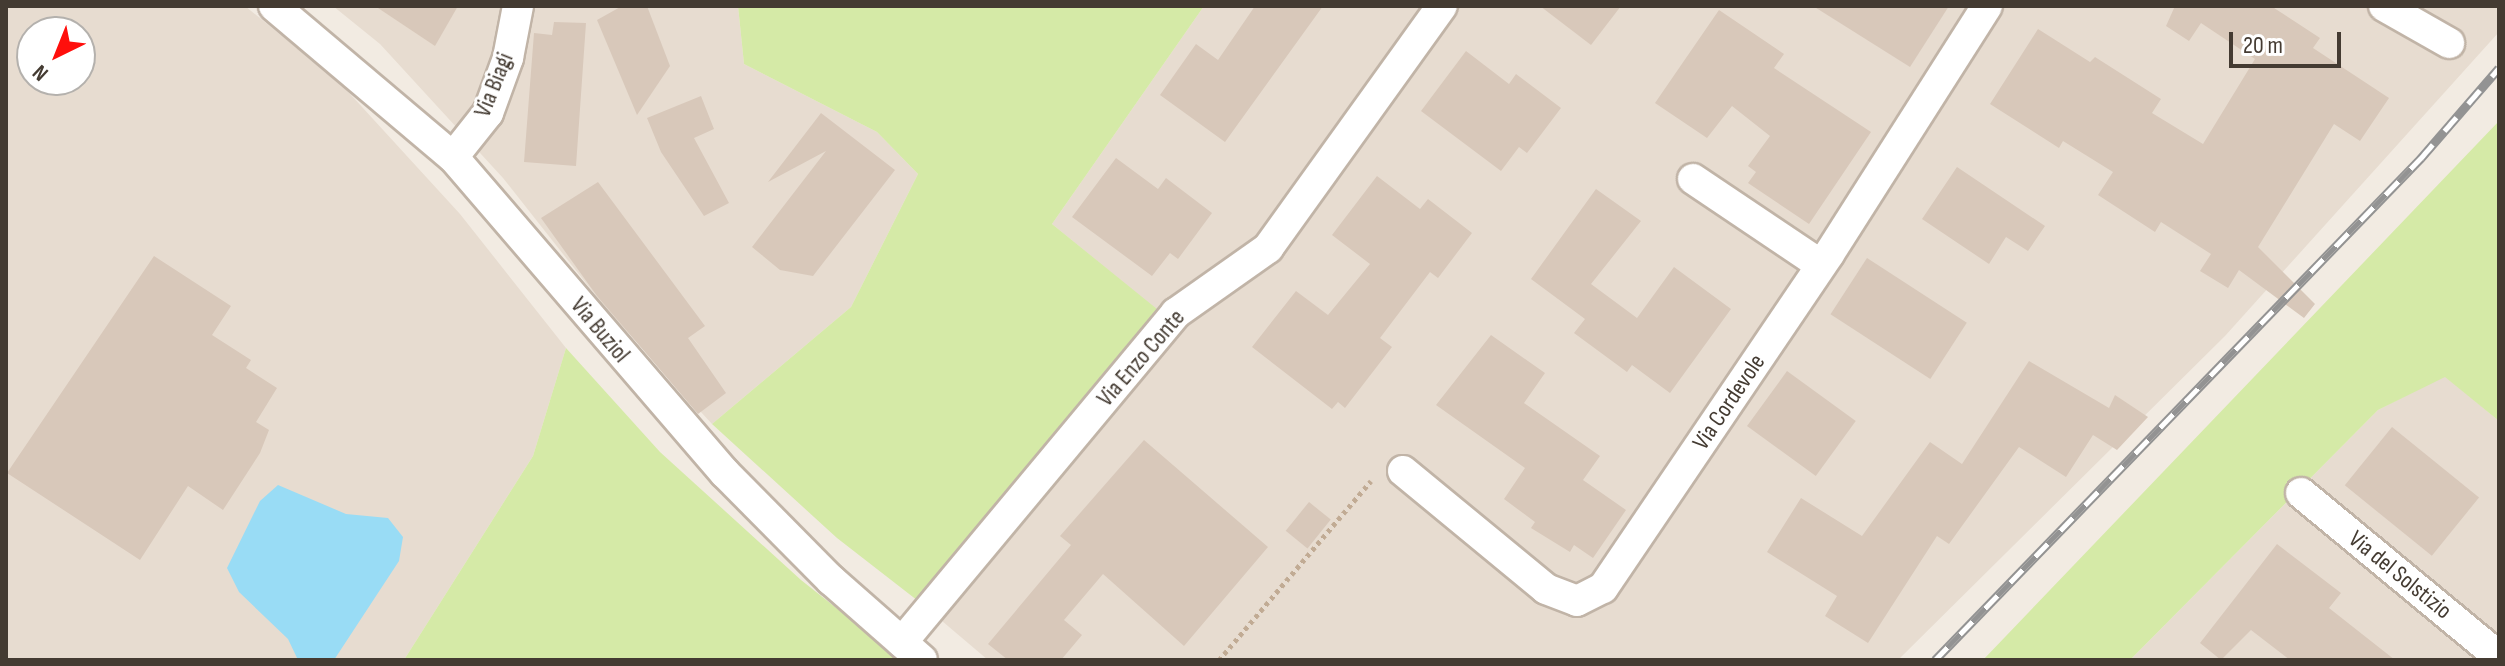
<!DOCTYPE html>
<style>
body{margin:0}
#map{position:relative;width:2505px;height:666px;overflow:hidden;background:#f2ebe2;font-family:"Sofia Sans Condensed",sans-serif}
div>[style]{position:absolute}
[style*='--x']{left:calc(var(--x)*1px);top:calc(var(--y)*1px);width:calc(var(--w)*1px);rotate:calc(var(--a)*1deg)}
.residential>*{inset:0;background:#e7dcd0}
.green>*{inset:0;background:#d5eaa7}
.water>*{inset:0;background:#99dcf5}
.building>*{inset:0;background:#d8c8ba;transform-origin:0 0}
.path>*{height:5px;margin-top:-2.5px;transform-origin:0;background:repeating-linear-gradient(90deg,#c1ab94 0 4px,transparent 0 8px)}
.roads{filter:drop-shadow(2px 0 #c1b4a7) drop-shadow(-2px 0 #c1b4a7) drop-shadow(0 2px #c1b4a7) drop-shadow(0 -2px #c1b4a7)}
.minor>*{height:30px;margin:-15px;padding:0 15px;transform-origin:15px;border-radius:15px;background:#fff}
.rail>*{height:9px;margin-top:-4.5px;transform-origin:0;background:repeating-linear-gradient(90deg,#fff 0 18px,#939393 0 36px);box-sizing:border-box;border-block:2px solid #939393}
span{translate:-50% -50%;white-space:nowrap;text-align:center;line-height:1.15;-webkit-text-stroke:6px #fff;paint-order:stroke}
.street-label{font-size:24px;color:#443b32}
.frame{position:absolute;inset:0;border:8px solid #443b32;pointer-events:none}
.north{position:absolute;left:16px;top:16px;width:80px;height:80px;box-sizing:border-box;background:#fff;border:2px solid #b4b1ad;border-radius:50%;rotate:223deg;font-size:22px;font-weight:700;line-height:32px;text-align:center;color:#443b32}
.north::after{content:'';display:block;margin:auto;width:28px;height:36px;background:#ff0f0c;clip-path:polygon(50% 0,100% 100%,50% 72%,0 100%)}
.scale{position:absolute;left:2229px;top:32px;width:112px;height:36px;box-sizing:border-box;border:4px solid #443b32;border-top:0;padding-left:10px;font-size:24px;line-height:28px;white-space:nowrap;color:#443b32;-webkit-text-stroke:6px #fff;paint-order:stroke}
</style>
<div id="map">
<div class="residential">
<div style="clip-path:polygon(evenodd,6px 6px,245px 6px,341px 84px,460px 214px,566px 348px,533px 456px,404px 660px,6px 660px,6px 6px,32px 32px,80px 32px,80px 80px,32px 80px,32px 32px)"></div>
<div style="clip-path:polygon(333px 6px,738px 6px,744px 64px,877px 132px,918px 174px,851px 307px,712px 424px,608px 311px,503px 178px,380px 44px)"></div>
<div style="clip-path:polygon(1204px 6px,2499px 6px,2499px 32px,2225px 336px,1898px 660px,988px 660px,922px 604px,1156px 309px,1052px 224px)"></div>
<div style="clip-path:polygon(2445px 376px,2499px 421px,2499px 660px,2130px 660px,2378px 410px)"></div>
</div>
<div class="green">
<div style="clip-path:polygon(738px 6px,1204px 6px,1052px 224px,1157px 309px,922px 604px,837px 538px,712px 424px,851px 307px,918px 174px,877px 132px,744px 64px)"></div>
<div style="clip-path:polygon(2499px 121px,2499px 421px,2445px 377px,2378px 410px,2130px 660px,1983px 660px)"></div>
<div style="clip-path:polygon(566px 348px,660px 452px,801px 580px,902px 660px,404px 660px,533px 456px)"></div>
</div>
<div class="water">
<div style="clip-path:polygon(278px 485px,346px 514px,388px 518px,403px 537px,399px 561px,334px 660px,298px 660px,288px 639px,239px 592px,227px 568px,260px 501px)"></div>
</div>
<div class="building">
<div style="clip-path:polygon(375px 6px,458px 6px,435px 46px)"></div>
<div style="clip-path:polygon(622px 6px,647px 6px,670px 66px,637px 115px,597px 20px)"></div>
<div style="clip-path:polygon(1255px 6px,1323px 6px,1225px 142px,1160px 95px,1196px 44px,1218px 60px)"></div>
<div style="clip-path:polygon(1540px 6px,1621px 6px,1591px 45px)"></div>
<div style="clip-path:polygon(1813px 6px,1949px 6px,1910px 67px)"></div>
<div style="clip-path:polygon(2175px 6px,2271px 6px,2320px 38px,2313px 48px,2389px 98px,2360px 141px,2334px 124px,2258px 247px,2315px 304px,2304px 318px,2239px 270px,2228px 288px,2200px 271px,2211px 254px,2161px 222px,2155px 232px,2098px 195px,2113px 172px,2063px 141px,2059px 148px,1990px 104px,2038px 29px,2090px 62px,2095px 57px,2161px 99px,2152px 113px,2203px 144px,2255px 59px,2201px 23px,2189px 41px,2166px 26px)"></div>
<div style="clip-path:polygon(1719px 10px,1784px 54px,1774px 68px,1871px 132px,1809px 224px,1748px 183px,1756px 172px,1748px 166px,1770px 136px,1732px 106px,1707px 138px,1655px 103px)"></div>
<div style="clip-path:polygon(554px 22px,586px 23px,576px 166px,524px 162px,534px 33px,552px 35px)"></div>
<div style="clip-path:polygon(1466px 51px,1509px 84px,1516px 74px,1561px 108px,1527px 153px,1519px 147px,1501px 171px,1421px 111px)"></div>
<div style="clip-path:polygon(701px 96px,714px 129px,694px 138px,729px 203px,704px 216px,661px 152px,647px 118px)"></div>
<div style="clip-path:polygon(821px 113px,895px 170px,813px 276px,780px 270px,752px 247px,826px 151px,768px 182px)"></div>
<div style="clip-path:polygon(1116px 158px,1158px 189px,1166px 178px,1212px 213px,1178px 259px,1170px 253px,1152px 276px,1072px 217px)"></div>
<div style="clip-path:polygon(1957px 167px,2045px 226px,2028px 251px,2006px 237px,1989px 264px,1922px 219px)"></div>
<div style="clip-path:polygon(1377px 176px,1420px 209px,1428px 199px,1472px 233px,1438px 278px,1430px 272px,1380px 338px,1392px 347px,1345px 408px,1338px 402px,1332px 409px,1252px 347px,1296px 291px,1328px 315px,1370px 264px,1332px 235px)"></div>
<div style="clip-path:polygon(598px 182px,705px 326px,688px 338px,726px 393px,698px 414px,597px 296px,541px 218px)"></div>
<div style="clip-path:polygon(1596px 189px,1641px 221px,1591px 284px,1637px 318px,1674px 267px,1731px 309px,1670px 393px,1632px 365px,1627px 372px,1574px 333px,1585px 319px,1531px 279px)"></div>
<div style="clip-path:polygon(154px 256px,231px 306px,212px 335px,251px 360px,246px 368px,277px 388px,256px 422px,269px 430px,260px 453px,223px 510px,188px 486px,140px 560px,7px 473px)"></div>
<div style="left:1867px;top:258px;width:119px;height:67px;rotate:33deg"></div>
<div style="clip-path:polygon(1491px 335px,1545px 373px,1524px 403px,1600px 456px,1583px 480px,1626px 510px,1593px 558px,1574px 545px,1570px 552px,1531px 528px,1535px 522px,1504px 499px,1525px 468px,1436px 405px)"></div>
<div style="clip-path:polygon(2029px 361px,2109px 408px,2115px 395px,2148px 417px,2117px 450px,2093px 435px,2066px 477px,2019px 447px,1949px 544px,1937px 536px,1868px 643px,1825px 616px,1837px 596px,1767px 552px,1801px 498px,1862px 536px,1930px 442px,1962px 464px)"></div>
<div style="left:1787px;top:371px;width:85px;height:68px;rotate:36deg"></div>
<div style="left:2392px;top:427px;width:112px;height:75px;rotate:39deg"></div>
<div style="clip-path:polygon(1144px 440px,1268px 547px,1184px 646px,1103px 574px,1064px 620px,1082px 635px,1061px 660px,1008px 660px,988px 644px,1071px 545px,1060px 536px)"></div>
<div style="left:1309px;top:502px;width:28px;height:37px;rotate:39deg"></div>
<div style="clip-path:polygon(2277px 544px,2341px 593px,2329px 608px,2395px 660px,2290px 660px,2251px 630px,2221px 660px,2200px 643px)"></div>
</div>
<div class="path">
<div style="--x:1219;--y:660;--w:235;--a:-49.7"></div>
</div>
<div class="roads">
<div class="minor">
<div style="--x:274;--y:6;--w:234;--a:40.2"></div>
<div style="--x:453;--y:157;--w:417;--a:49.3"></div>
<div style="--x:725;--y:473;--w:151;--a:45.3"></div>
<div style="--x:831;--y:580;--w:121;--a:41.3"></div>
<div style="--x:2384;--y:6;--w:75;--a:29.6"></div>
<div style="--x:453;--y:157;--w:56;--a:-51.5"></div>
<div style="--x:488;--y:113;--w:59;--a:-70"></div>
<div style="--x:508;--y:58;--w:53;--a:-79.1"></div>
<div style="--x:1693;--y:179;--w:154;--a:33.9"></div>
<div style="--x:1403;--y:471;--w:185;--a:39.5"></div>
<div style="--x:1546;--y:589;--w:33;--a:21"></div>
<div style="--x:1577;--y:601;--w:29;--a:-27"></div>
<div style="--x:1603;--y:588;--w:403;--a:-55.9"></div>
<div style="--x:1829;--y:254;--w:294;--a:-57.5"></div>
<div style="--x:2301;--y:493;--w:257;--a:39.6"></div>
<div style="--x:902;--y:642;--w:428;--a:-50.2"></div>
<div style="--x:1176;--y:313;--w:113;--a:-35.2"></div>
<div style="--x:1268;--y:248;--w:298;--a:-54.3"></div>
</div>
</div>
<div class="rail">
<div style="--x:1935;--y:660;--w:699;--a:-45.93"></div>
<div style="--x:2421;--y:158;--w:119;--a:-49.1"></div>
</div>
<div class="street-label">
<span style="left:494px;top:85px;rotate:-68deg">Via Biagi</span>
<span style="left:600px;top:330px;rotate:50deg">Via Buziol</span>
<span style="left:1141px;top:358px;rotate:-49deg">Via Enzo Conte</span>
<span style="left:1729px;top:402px;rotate:-56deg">Via Cordevole</span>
<span style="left:2400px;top:575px;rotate:39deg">Via del Solstizio</span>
</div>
<div class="frame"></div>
<div class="north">N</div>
<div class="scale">20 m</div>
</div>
